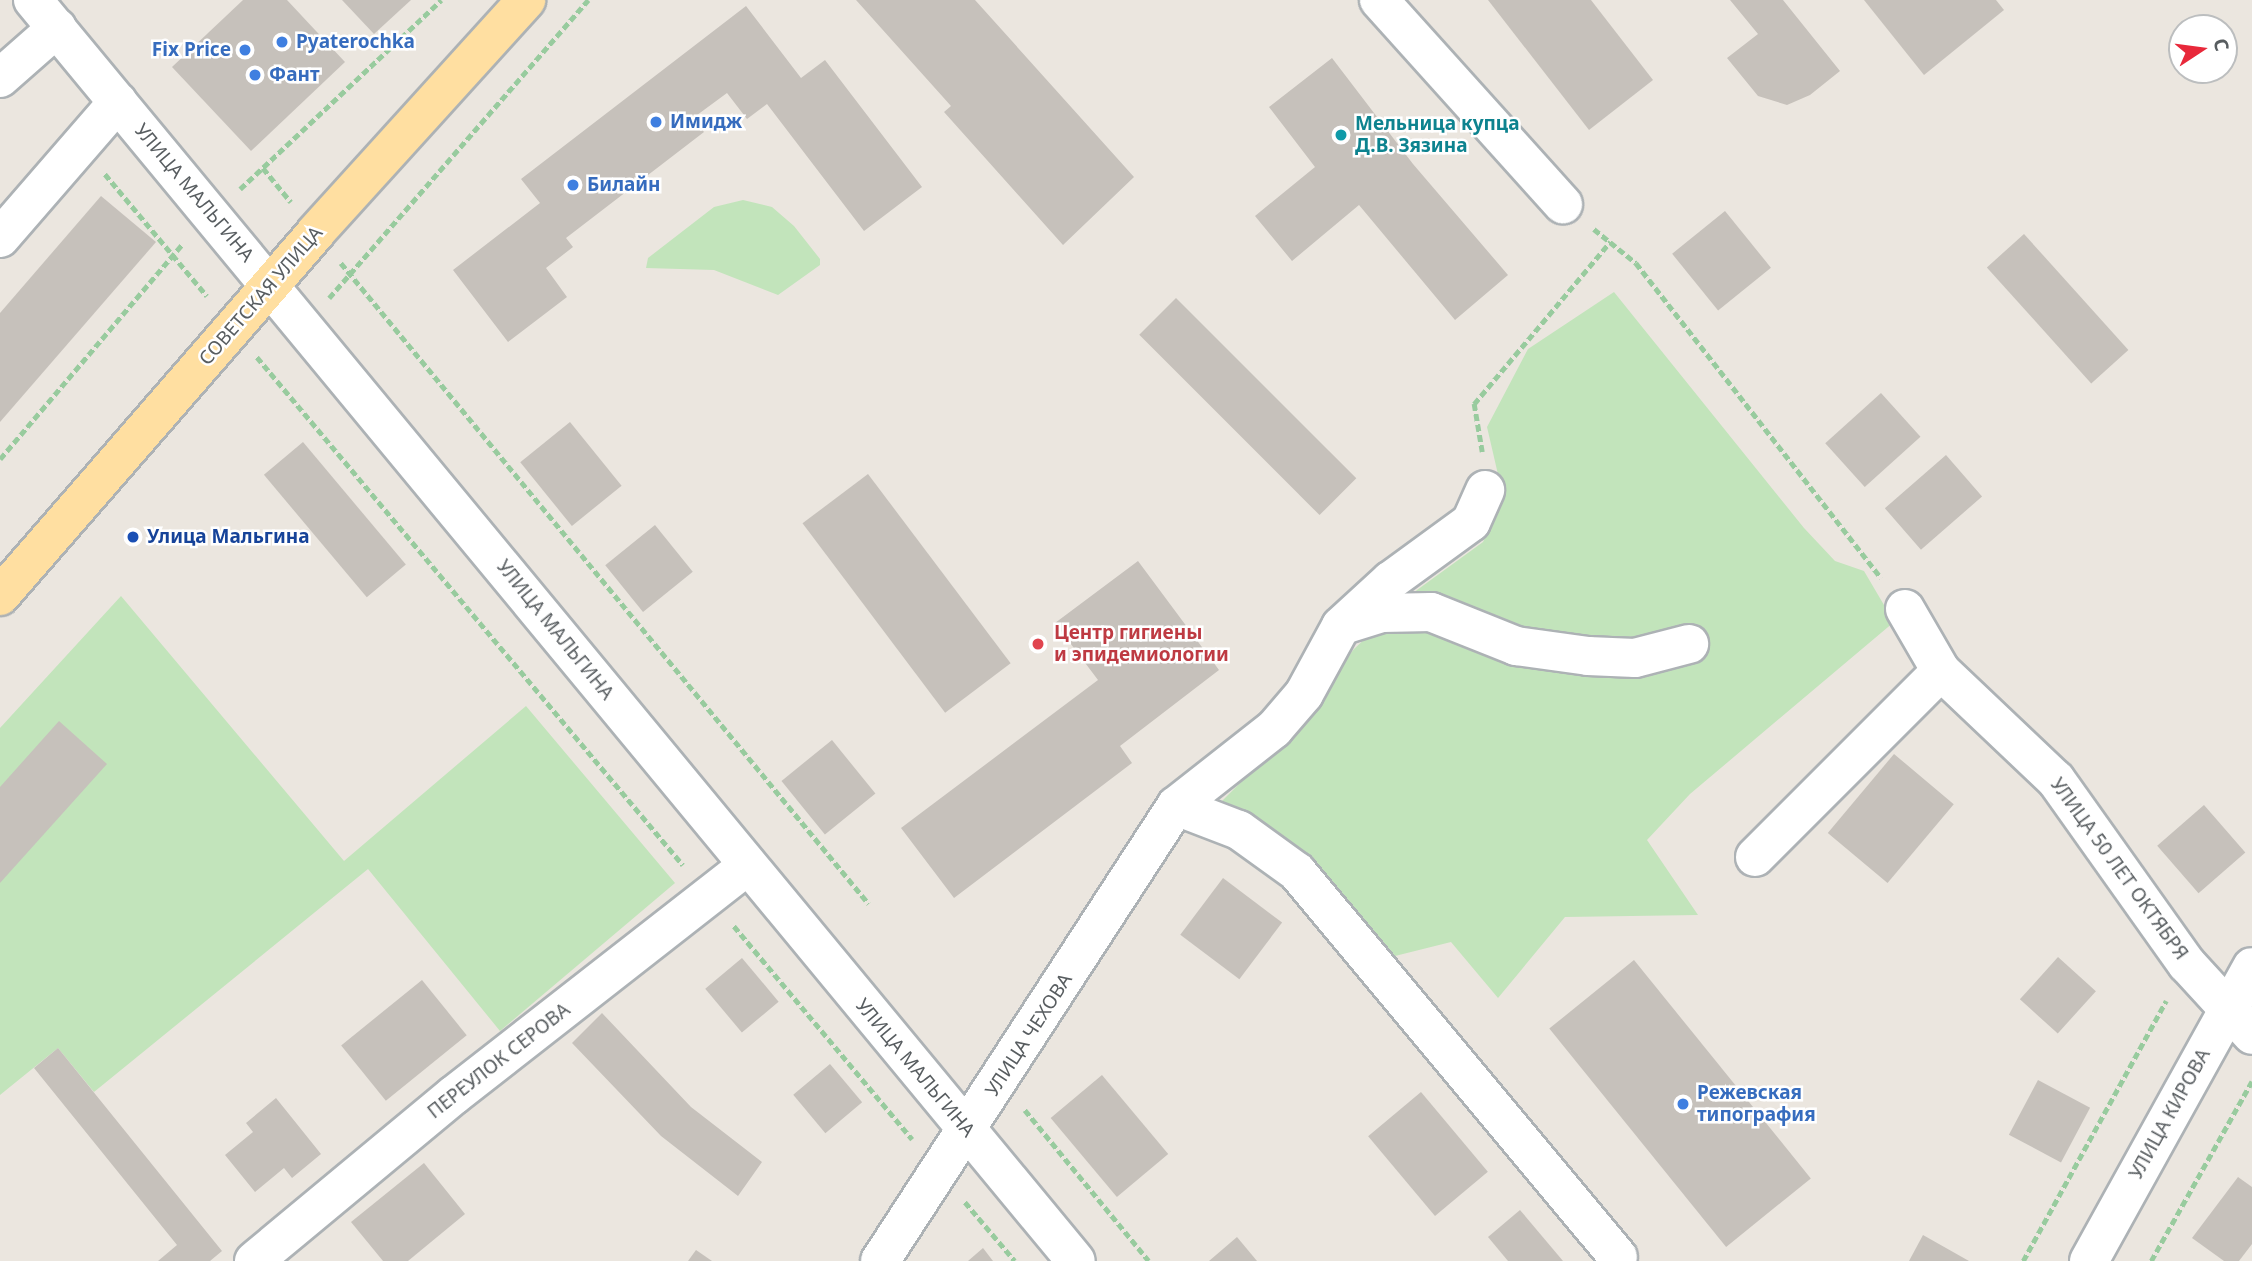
<!DOCTYPE html>
<meta charset="utf-8">
<style>
body{margin:0}
#map{position:relative;width:2252px;height:1261px;overflow:hidden;background:#ebe6df;font-family:"Noto Sans",sans-serif}
div>[style]{position:absolute}
[style*='--x']{left:calc(var(--x)*1px);top:calc(var(--y)*1px);width:calc(var(--w)*1px);rotate:calc(var(--a)*1deg)}
.green>*{inset:0;background:#c2e4bb}
.building>*{inset:0;background:#c6c1bb;transform-origin:0 0}
.path>*{height:4.5px;margin-top:-2.25px;transform-origin:0;background:repeating-linear-gradient(90deg,#98cb9e 0 7px,transparent 0 10.5px)}
.roads{filter:drop-shadow(2px 0 #adb2b5) drop-shadow(-2px 0 #adb2b5) drop-shadow(0 2px #adb2b5) drop-shadow(0 -2px #adb2b5)}
.minor>*{height:38px;margin:-19px;padding:0 19px;transform-origin:19px;border-radius:19px;background:#fff}
.major>*{height:38px;margin:-19px;padding:0 19px;transform-origin:19px;border-radius:19px;background:#ffdfa1}
.dots>*{width:19px;height:19px;translate:-50% -50%;box-sizing:border-box;border:4px solid #fff;border-radius:50%}
span{translate:-50% -50%;white-space:nowrap;text-align:center;line-height:1.15;-webkit-text-stroke:5px #fff;paint-order:stroke}
.shop-label{font-size:19px;color:#366cbe;font-weight:700}
.left{translate:0 -50%;text-align:left}
.right{translate:-100% -50%;text-align:right}
.culture-label{font-size:19px;color:#0d838f;font-weight:700}
.street-label{font-size:19px;color:#585d60}
.transit-label{font-size:19px;color:#164399;font-weight:700}
.health-label{font-size:19px;color:#be3a42;font-weight:700}
.north{position:absolute;left:2168px;top:14px;width:70px;height:70px;box-sizing:border-box;background:#fff;border:2px solid #bcbebf;border-radius:50%;rotate:77deg;font-size:19px;font-weight:700;line-height:28px;text-align:center;color:#585d60}
.north::after{content:'';display:block;margin:auto;width:24px;height:32px;background:#e8283a;clip-path:polygon(50% 0,100% 100%,50% 72%,0 100%)}
</style>
<div id="map">
<div class="green">
<div style="clip-path:polygon(743px 200px,772px 207px,794px 226px,820px 259px,820px 265px,778px 295px,714px 270px,646px 268px,648px 258px,714px 207px)"></div>
<div style="clip-path:polygon(1614px 292px,1804px 528px,1835px 561px,1864px 571px,1894px 622px,1690px 794px,1647px 840px,1698px 915px,1565px 917px,1498px 998px,1451px 942px,1391px 957px,1217px 806px,1283px 740px,1354px 649px,1417px 590px,1483px 542px,1503px 496px,1487px 427px,1528px 349px)"></div>
<div style="clip-path:polygon(121px 596px,344px 861px,526px 706px,675px 883px,500px 1031px,368px 869px,94px 1092px,58px 1048px,0 1095px,0 728px)"></div>
</div>
<div class="building">
<div style="clip-path:polygon(243px 0,287px 0,345px 62px,251px 151px,172px 67px)"></div>
<div style="clip-path:polygon(342px 0,411px 0,374px 34px)"></div>
<div style="clip-path:polygon(856px 0,975px 0,1134px 177px,1063px 245px,944px 112px,951px 106px)"></div>
<div style="clip-path:polygon(1488px 0,1591px 0,1653px 80px,1589px 130px)"></div>
<div style="clip-path:polygon(1730px 0,1783px 0,1840px 71px,1810px 95px,1787px 105px,1758px 96px,1727px 58px,1758px 34px)"></div>
<div style="clip-path:polygon(1864px 0,1996px 0,2004px 10px,1924px 75px)"></div>
<div style="clip-path:polygon(746px 6px,801px 78px,825px 60px,922px 187px,864px 231px,767px 104px,747px 119px,727px 93px,693px 118px,704px 132px,566px 238px,573px 247px,546px 268px,567px 297px,508px 342px,453px 270px,540px 203px,521px 179px)"></div>
<div style="clip-path:polygon(1332px 58px,1413px 164px,1508px 275px,1455px 320px,1359px 205px,1292px 261px,1255px 216px,1315px 167px,1269px 107px)"></div>
<div style="clip-path:polygon(101px 196px,156px 242px,0 422px,0 313px)"></div>
<div style="left:1725px;top:211px;width:73px;height:68px;rotate:51deg"></div>
<div style="left:2024px;top:234px;width:156px;height:50px;rotate:48deg"></div>
<div style="left:1176px;top:298px;width:255px;height:52px;rotate:45deg"></div>
<div style="left:1881px;top:393px;width:59px;height:75px;rotate:48deg"></div>
<div style="left:570px;top:422px;width:82px;height:64px;rotate:51deg"></div>
<div style="left:303px;top:442px;width:160px;height:51px;rotate:50deg"></div>
<div style="left:1946px;top:455px;width:55px;height:81px;rotate:49deg"></div>
<div style="left:868px;top:474px;width:237px;height:82px;rotate:53deg"></div>
<div style="left:655px;top:525px;width:60px;height:64px;rotate:51deg"></div>
<div style="clip-path:polygon(1138px 561px,1219px 670px,1120px 746px,1132px 763px,954px 898px,901px 828px,1098px 680px,1055px 623px)"></div>
<div style="clip-path:polygon(59px 721px,107px 764px,0 883px,0 787px)"></div>
<div style="left:832px;top:740px;width:69px;height:65px;rotate:51deg"></div>
<div style="left:1894px;top:754px;width:78px;height:103px;rotate:40deg"></div>
<div style="left:2204px;top:805px;width:63px;height:62px;rotate:49deg"></div>
<div style="left:1223px;top:878px;width:74px;height:71px;rotate:37deg"></div>
<div style="left:2058px;top:957px;width:51px;height:57px;rotate:42deg"></div>
<div style="left:742px;top:958px;width:57px;height:48px;rotate:50deg"></div>
<div style="left:1634px;top:960px;width:281px;height:109px;rotate:51deg"></div>
<div style="left:422px;top:980px;width:71px;height:104px;rotate:51deg"></div>
<div style="clip-path:polygon(602px 1013px,691px 1107px,762px 1162px,738px 1196px,661px 1136px,572px 1043px)"></div>
<div style="clip-path:polygon(58px 1048px,222px 1251px,210px 1261px,158px 1261px,177px 1245px,34px 1068px)"></div>
<div style="left:830px;top:1064px;width:50px;height:48px;rotate:50deg"></div>
<div style="left:1102px;top:1075px;width:103px;height:67px;rotate:50deg"></div>
<div style="left:2038px;top:1080px;width:59px;height:62px;rotate:28deg"></div>
<div style="left:1421px;top:1092px;width:104px;height:69px;rotate:50deg"></div>
<div style="clip-path:polygon(276px 1098px,321px 1154px,292px 1178px,284px 1168px,255px 1192px,225px 1155px,253px 1132px,246px 1123px)"></div>
<div style="clip-path:polygon(424px 1163px,465px 1214px,408px 1261px,383px 1261px,351px 1222px)"></div>
<div style="clip-path:polygon(2238px 1177px,2252px 1187px,2252px 1244px,2239px 1261px,2224px 1261px,2192px 1238px)"></div>
<div style="clip-path:polygon(1520px 1210px,1563px 1261px,1508px 1261px,1488px 1237px)"></div>
<div style="clip-path:polygon(1923px 1235px,1969px 1261px,1909px 1261px)"></div>
<div style="clip-path:polygon(1237px 1237px,1257px 1261px,1209px 1261px)"></div>
<div style="clip-path:polygon(983px 1248px,993px 1261px,968px 1261px)"></div>
<div style="clip-path:polygon(696px 1250px,712px 1261px,688px 1261px)"></div>
</div>
<div class="path">
<div style="--x:263;--y:168;--w:44;--a:50.5"></div>
<div style="--x:105;--y:174;--w:159;--a:50.1"></div>
<div style="--x:240;--y:189;--w:276;--a:-43.2"></div>
<div style="--x:1594;--y:229;--w:54;--a:39"></div>
<div style="--x:1636;--y:263;--w:399;--a:52.1"></div>
<div style="--x:341;--y:263;--w:830;--a:50.52"></div>
<div style="--x:329;--y:298;--w:395;--a:-49"></div>
<div style="--x:257;--y:357;--w:663;--a:50.02"></div>
<div style="--x:1482;--y:452;--w:49;--a:-99.5"></div>
<div style="--x:1474;--y:404;--w:212;--a:-50"></div>
<div style="--x:0;--y:459;--w:283;--a:-49.7"></div>
<div style="--x:734;--y:926;--w:278;--a:50.1"></div>
<div style="--x:1025;--y:1110;--w:195;--a:50.6"></div>
<div style="--x:965;--y:1202;--w:77;--a:49.7"></div>
<div style="--x:2023;--y:1261;--w:297;--a:-61.2"></div>
<div style="--x:2151;--y:1261;--w:206;--a:-60.7"></div>
</div>
<div class="roads">
<div class="minor">
<div style="--x:33;--y:0;--w:1636;--a:50.41"></div>
<div style="--x:1379;--y:0;--w:275;--a:48"></div>
<div style="--x:0;--y:78;--w:76;--a:-41.3"></div>
<div style="--x:0;--y:238;--w:180;--a:-49.1"></div>
<div style="--x:1905;--y:609;--w:72;--a:59.9"></div>
<div style="--x:1941;--y:671;--w:158;--a:43.5"></div>
<div style="--x:2056;--y:780;--w:226;--a:54.6"></div>
<div style="--x:2187;--y:964;--w:96;--a:47.5"></div>
<div style="--x:1343;--y:625;--w:41;--a:-17.1"></div>
<div style="--x:1382;--y:613;--w:49;--a:-1.2"></div>
<div style="--x:1431;--y:612;--w:92;--a:21.8"></div>
<div style="--x:1516;--y:646;--w:73;--a:7.9"></div>
<div style="--x:1588;--y:656;--w:47;--a:2.4"></div>
<div style="--x:1635;--y:658;--w:56;--a:-14.5"></div>
<div style="--x:1176;--y:806;--w:67;--a:20.9"></div>
<div style="--x:1239;--y:830;--w:72;--a:35.9"></div>
<div style="--x:1297;--y:872;--w:501;--a:50.18"></div>
<div style="--x:1755;--y:857;--w:263;--a:-45"></div>
<div style="--x:254;--y:1261;--w:260;--a:-39.7"></div>
<div style="--x:454;--y:1095;--w:373;--a:-38"></div>
<div style="--x:880;--y:1261;--w:543;--a:-56.95"></div>
<div style="--x:1176;--y:806;--w:125;--a:-38.2"></div>
<div style="--x:1274;--y:729;--w:46;--a:-49.4"></div>
<div style="--x:1304;--y:694;--w:77;--a:-61.4"></div>
<div style="--x:1341;--y:626;--w:67;--a:-42.6"></div>
<div style="--x:1390;--y:581;--w:100;--a:-36.1"></div>
<div style="--x:1471;--y:522;--w:35;--a:-66"></div>
<div style="--x:2089;--y:1261;--w:336;--a:-61"></div>
</div>
<div class="major">
<div style="--x:0;--y:596;--w:482;--a:-49"></div>
<div style="--x:316;--y:232;--w:313;--a:-47.8"></div>
</div>
</div>
<div class="dots">
<div style="left:282px;top:42px;background:#3f7fe0"></div>
<div style="left:245px;top:50px;background:#3f7fe0"></div>
<div style="left:255px;top:75px;background:#3f7fe0"></div>
<div style="left:656px;top:122px;background:#3f7fe0"></div>
<div style="left:1341px;top:135px;background:#0f9aa8"></div>
<div style="left:573px;top:185px;background:#3f7fe0"></div>
<div style="left:133px;top:537px;background:#1a4fb4"></div>
<div style="left:1038px;top:644px;background:#e0444e"></div>
<div style="left:1683px;top:1104px;background:#3f7fe0"></div>
</div>
<div class="shop-label">
<span class="left" style="left:296px;top:42px">Pyaterochka</span>
<span class="right" style="left:231px;top:50px">Fix Price</span>
<span class="left" style="left:269px;top:75px">Фант</span>
<span class="left" style="left:670px;top:122px">Имидж</span>
<span class="left" style="left:587px;top:185px">Билайн</span>
<span class="left" style="left:1697px;top:1104px">Режевская<br>типография</span>
</div>
<div class="culture-label">
<span class="left" style="left:1355px;top:135px">Мельница купца<br>Д.В. Зязина</span>
</div>
<div class="street-label">
<span style="left:194px;top:193px;rotate:50deg">УЛИЦА МАЛЬГИНА</span>
<span style="left:261px;top:296px;rotate:-49deg">СОВЕТСКАЯ УЛИЦА</span>
<span style="left:555px;top:630px;rotate:51deg">УЛИЦА МАЛЬГИНА</span>
<span style="left:2119px;top:869px;rotate:54deg">УЛИЦА 50 ЛЕТ ОКТЯБРЯ</span>
<span style="left:1029px;top:1035px;rotate:-57deg">УЛИЦА ЧЕХОВА</span>
<span style="left:499px;top:1061px;rotate:-38deg">ПЕРЕУЛОК СЕРОВА</span>
<span style="left:915px;top:1068px;rotate:50deg">УЛИЦА МАЛЬГИНА</span>
<span style="left:2170px;top:1114px;rotate:-61deg">УЛИЦА КИРОВА</span>
</div>
<div class="transit-label">
<span class="left" style="left:147px;top:537px">Улица Мальгина</span>
</div>
<div class="health-label">
<span class="left" style="left:1054px;top:644px">Центр гигиены<br>и эпидемиологии</span>
</div>
<div class="north">С</div>
</div>
